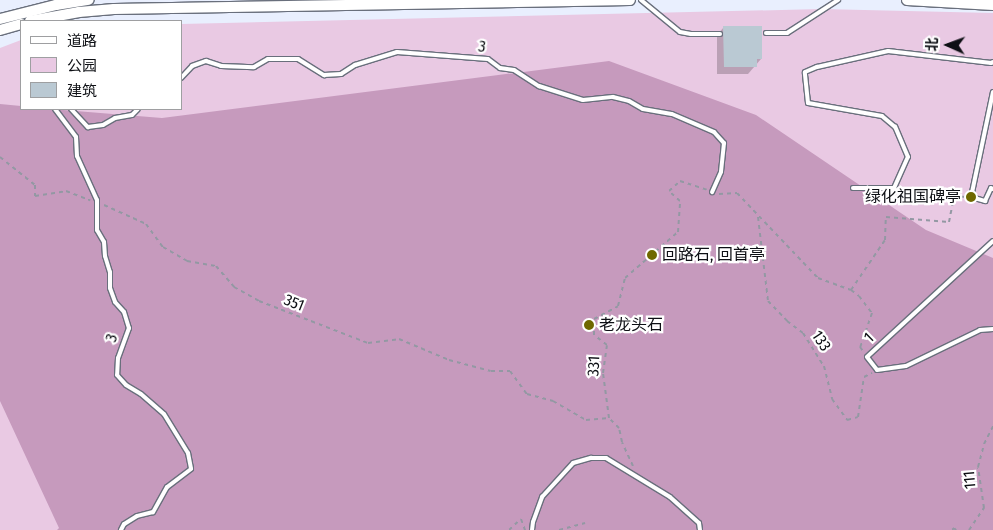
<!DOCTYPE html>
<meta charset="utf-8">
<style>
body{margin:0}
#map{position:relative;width:993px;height:530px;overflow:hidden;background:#e9effe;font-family:"Fira Sans Condensed","Noto Sans SC",sans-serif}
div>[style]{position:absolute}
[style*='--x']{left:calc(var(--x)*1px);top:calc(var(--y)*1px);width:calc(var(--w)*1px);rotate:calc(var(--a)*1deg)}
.green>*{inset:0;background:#e9c9e3}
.forest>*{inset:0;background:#c69abd}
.shadow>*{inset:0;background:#0003}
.building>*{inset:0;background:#bac9d3}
.path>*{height:2px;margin-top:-1px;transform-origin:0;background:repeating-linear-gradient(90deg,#9398a3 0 4px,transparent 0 8px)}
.roads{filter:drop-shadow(1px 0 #696f7c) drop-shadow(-1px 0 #696f7c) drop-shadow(0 1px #696f7c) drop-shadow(0 -1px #696f7c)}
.lane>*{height:4px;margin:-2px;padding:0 2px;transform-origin:2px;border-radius:2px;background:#fff}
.secondary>*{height:10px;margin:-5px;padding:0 5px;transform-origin:5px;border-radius:5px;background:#fff}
.dots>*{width:14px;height:14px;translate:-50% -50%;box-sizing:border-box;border:2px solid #fff;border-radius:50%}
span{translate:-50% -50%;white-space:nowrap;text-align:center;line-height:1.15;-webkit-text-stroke:4.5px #fff;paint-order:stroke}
.street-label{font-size:16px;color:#0d0f14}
.poi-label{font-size:16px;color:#0d0f14}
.right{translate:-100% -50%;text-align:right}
.left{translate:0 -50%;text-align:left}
.legend{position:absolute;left:20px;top:20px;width:162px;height:90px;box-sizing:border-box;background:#fff;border:1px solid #9e9fa1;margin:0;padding:6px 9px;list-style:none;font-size:15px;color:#0d0f14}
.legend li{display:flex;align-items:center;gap:10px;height:25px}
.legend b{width:25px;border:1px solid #9e9fa1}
.north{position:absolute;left:923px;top:20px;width:50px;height:50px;-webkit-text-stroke:4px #fff;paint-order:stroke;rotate:272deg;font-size:14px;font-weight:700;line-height:20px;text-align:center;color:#0d0f14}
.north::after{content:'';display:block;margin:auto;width:18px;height:22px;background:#0d0f14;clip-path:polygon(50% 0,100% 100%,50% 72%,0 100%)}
</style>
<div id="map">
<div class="green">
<div style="clip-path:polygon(821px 9px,993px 13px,993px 530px,0 530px,0 48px,21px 40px,21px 109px,181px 109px,181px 24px)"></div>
</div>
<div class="forest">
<div style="clip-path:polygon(609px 61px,756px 115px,926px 230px,993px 258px,993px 530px,57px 530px,59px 528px,0 401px,0 104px,21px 106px,21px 109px,51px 109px,162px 118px)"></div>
</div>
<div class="shadow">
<div style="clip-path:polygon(724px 27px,761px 59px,748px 74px,717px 74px,717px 35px)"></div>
</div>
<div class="building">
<div style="clip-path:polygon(723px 26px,762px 26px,762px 59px,757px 59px,757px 67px,724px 67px)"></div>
</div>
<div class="path">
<div style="--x:0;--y:157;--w:45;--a:38.7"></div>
<div style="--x:35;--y:185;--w:11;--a:90"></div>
<div style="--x:35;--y:196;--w:31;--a:-9"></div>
<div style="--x:66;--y:191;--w:26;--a:21"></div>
<div style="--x:719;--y:194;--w:18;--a:-3"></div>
<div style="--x:737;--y:193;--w:117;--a:46.4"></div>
<div style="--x:818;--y:278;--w:35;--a:20"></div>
<div style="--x:851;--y:290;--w:10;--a:37"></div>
<div style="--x:859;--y:296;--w:21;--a:53"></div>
<div style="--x:872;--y:313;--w:36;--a:109"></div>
<div style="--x:860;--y:347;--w:5;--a:53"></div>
<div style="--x:104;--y:205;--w:46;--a:24.3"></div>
<div style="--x:146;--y:224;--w:29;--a:54"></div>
<div style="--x:163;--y:247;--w:28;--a:30"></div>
<div style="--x:187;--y:261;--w:29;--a:10"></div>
<div style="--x:216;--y:266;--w:28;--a:49"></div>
<div style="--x:234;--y:287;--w:29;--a:29"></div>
<div style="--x:259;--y:301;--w:117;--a:21.1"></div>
<div style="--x:368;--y:343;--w:31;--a:-7"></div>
<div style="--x:399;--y:339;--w:54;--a:22.8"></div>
<div style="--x:449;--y:360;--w:43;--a:14.7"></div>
<div style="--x:491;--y:371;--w:19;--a:0"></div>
<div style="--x:510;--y:371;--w:29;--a:54"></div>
<div style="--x:527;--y:394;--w:27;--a:15"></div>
<div style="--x:553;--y:401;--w:38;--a:30"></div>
<div style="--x:586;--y:420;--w:23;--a:-5"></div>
<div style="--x:758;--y:217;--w:85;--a:83.2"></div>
<div style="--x:768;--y:301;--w:28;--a:46"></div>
<div style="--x:787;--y:321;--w:20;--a:37"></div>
<div style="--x:803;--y:333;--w:39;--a:58"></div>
<div style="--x:824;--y:366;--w:34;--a:76"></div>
<div style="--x:832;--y:399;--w:26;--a:54"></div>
<div style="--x:847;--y:420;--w:11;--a:-15"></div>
<div style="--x:858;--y:417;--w:40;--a:-81.5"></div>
<div style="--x:864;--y:377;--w:9;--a:-27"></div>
<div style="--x:851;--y:290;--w:60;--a:-55.8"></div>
<div style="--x:885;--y:240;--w:23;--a:-88"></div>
<div style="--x:886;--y:217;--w:63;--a:4.5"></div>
<div style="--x:949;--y:222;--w:26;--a:-79"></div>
<div style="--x:954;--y:196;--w:12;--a:5"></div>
<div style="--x:633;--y:466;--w:26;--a:-115"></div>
<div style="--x:622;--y:442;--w:14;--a:-102"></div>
<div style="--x:619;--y:428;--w:14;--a:-135"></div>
<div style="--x:609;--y:418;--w:45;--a:-97.6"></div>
<div style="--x:603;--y:373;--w:28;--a:-82"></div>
<div style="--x:607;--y:345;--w:16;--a:-142"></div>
<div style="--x:594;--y:335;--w:16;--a:-90"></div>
<div style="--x:594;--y:319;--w:27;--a:-28"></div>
<div style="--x:618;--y:306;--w:29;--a:-76"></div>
<div style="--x:625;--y:278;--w:70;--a:-41"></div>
<div style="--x:678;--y:232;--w:31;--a:-86"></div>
<div style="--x:680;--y:201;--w:15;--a:-138"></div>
<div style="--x:669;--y:191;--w:15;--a:-42"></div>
<div style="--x:680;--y:181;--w:28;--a:18"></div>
<div style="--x:509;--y:530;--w:16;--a:-43"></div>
<div style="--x:521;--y:519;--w:12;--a:70"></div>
<div style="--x:559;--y:530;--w:27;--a:-15"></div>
<div style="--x:952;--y:530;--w:3;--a:-45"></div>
<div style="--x:954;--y:528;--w:3;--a:45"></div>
<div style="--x:969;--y:530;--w:27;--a:-56"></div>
<div style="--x:984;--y:508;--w:41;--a:-98.3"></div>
<div style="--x:978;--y:467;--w:24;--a:-75"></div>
<div style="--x:984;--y:444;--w:20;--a:-63"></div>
</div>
<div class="roads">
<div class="lane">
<div style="--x:641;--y:0;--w:50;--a:39.4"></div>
<div style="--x:680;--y:32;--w:11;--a:10"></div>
<div style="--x:691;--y:34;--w:29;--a:0"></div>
<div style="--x:766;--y:33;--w:21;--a:0"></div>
<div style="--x:787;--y:33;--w:61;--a:-32.9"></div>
<div style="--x:181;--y:78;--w:16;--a:-47"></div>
<div style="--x:192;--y:66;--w:15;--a:-20"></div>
<div style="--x:206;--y:61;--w:16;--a:18"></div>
<div style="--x:221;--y:66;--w:33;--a:2"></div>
<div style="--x:254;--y:67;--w:16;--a:-30"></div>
<div style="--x:268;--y:59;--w:30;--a:0"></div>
<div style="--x:298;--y:59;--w:31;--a:32"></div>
<div style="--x:324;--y:75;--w:17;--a:-3"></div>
<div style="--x:341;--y:74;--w:17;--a:-33"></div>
<div style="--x:355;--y:65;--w:44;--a:-17.2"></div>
<div style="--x:397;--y:52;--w:91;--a:4.4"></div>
<div style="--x:488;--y:59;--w:15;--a:37"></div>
<div style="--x:500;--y:68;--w:14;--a:8"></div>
<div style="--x:514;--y:70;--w:30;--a:33"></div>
<div style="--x:539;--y:86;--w:46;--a:17.7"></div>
<div style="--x:583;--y:100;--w:30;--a:-6"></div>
<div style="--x:613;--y:97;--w:16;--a:14"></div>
<div style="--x:629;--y:101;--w:16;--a:30"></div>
<div style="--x:643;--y:109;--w:29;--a:10"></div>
<div style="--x:672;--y:114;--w:46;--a:23.2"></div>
<div style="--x:714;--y:132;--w:15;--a:48"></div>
<div style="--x:724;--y:143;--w:29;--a:96"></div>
<div style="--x:721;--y:172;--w:22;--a:114"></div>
<div style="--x:993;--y:92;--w:107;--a:101.8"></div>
<div style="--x:971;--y:197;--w:15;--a:16"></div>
<div style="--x:985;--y:201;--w:14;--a:-65"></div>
<div style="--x:991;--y:188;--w:2;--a:27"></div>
<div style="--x:55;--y:109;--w:35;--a:53"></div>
<div style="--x:76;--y:137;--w:19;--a:87"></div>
<div style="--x:77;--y:156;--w:48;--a:65.6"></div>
<div style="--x:97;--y:200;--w:30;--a:90"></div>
<div style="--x:97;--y:230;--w:14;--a:60"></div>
<div style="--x:104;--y:242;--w:14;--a:86"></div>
<div style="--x:105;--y:256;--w:17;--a:73"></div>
<div style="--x:110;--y:272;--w:16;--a:90"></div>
<div style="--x:110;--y:288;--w:15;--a:70"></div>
<div style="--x:115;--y:302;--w:13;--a:48"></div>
<div style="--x:124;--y:312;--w:17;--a:73"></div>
<div style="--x:129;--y:328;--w:32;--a:110"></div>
<div style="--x:118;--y:358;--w:17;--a:93"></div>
<div style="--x:117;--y:375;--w:13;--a:48"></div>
<div style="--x:126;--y:385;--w:17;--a:31"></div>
<div style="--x:141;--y:394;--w:30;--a:41"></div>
<div style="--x:164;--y:414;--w:46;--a:58.4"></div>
<div style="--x:188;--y:453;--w:16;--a:79"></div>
<div style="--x:191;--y:469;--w:30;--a:143"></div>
<div style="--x:167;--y:487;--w:29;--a:119"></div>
<div style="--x:153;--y:512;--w:16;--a:166"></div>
<div style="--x:137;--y:516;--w:15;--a:148"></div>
<div style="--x:124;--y:524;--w:7;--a:117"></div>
<div style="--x:71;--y:109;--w:25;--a:47"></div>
<div style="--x:88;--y:127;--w:15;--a:-8"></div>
<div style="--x:103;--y:125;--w:14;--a:-30"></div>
<div style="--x:115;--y:118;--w:17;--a:-10"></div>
<div style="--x:132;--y:115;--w:8;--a:-45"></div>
<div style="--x:853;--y:188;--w:41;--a:0"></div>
<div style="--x:894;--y:188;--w:34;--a:-66"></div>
<div style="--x:908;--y:157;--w:33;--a:-113"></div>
<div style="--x:895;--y:127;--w:17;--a:-140"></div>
<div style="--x:882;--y:116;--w:75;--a:-170"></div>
<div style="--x:808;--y:103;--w:31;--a:-96"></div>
<div style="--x:805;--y:72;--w:13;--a:-23"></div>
<div style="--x:817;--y:67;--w:73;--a:-12.7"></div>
<div style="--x:888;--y:51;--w:104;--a:6.6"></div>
<div style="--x:991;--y:63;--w:2;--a:-27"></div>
<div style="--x:993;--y:241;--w:171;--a:137.4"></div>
<div style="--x:867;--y:357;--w:16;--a:52"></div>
<div style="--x:877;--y:370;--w:29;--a:-8"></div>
<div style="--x:906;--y:366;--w:82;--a:-25.9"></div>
<div style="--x:980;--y:330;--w:13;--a:-4"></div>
<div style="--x:532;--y:530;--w:8;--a:-83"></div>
<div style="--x:533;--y:522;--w:27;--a:-70"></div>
<div style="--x:542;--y:497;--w:46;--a:-47.6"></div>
<div style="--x:573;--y:463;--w:19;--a:-16"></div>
<div style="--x:591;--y:458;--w:15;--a:0"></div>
<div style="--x:606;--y:458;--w:75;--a:31.4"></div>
<div style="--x:670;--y:497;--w:39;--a:42"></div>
<div style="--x:699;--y:523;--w:7;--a:82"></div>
</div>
<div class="secondary">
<div style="--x:907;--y:0;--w:86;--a:3.3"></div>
<div style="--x:0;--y:19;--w:58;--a:-14"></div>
<div style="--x:56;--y:5;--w:33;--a:-9"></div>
<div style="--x:30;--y:21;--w:50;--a:-10.4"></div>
<div style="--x:79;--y:12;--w:35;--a:-5"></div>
<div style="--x:114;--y:9;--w:516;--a:-1"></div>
<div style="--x:0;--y:30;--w:22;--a:-16"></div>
</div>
</div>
<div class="dots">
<div style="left:971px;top:197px;background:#6f6800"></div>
<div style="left:652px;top:255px;background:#6f6800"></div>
<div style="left:589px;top:325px;background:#6f6800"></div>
</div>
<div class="street-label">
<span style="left:482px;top:47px;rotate:10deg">3</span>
<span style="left:294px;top:303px;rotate:22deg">351</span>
<span style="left:112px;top:338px;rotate:-70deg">3</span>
<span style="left:869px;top:338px;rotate:-45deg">1</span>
<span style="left:821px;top:341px;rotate:57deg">133</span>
<span style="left:594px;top:366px;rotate:-87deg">331</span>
<span style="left:970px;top:480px;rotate:-95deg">111</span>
</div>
<div class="poi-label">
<span class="right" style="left:961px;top:197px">绿化祖国碑亭</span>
<span class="left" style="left:662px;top:255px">回路石, 回首亭</span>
<span class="left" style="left:599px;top:325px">老龙头石</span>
</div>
<ul class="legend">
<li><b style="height:6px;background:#fff"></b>道路</li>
<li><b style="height:14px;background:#e9c9e3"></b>公园</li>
<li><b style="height:14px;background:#bac9d3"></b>建筑</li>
</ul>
<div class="north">北</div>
</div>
